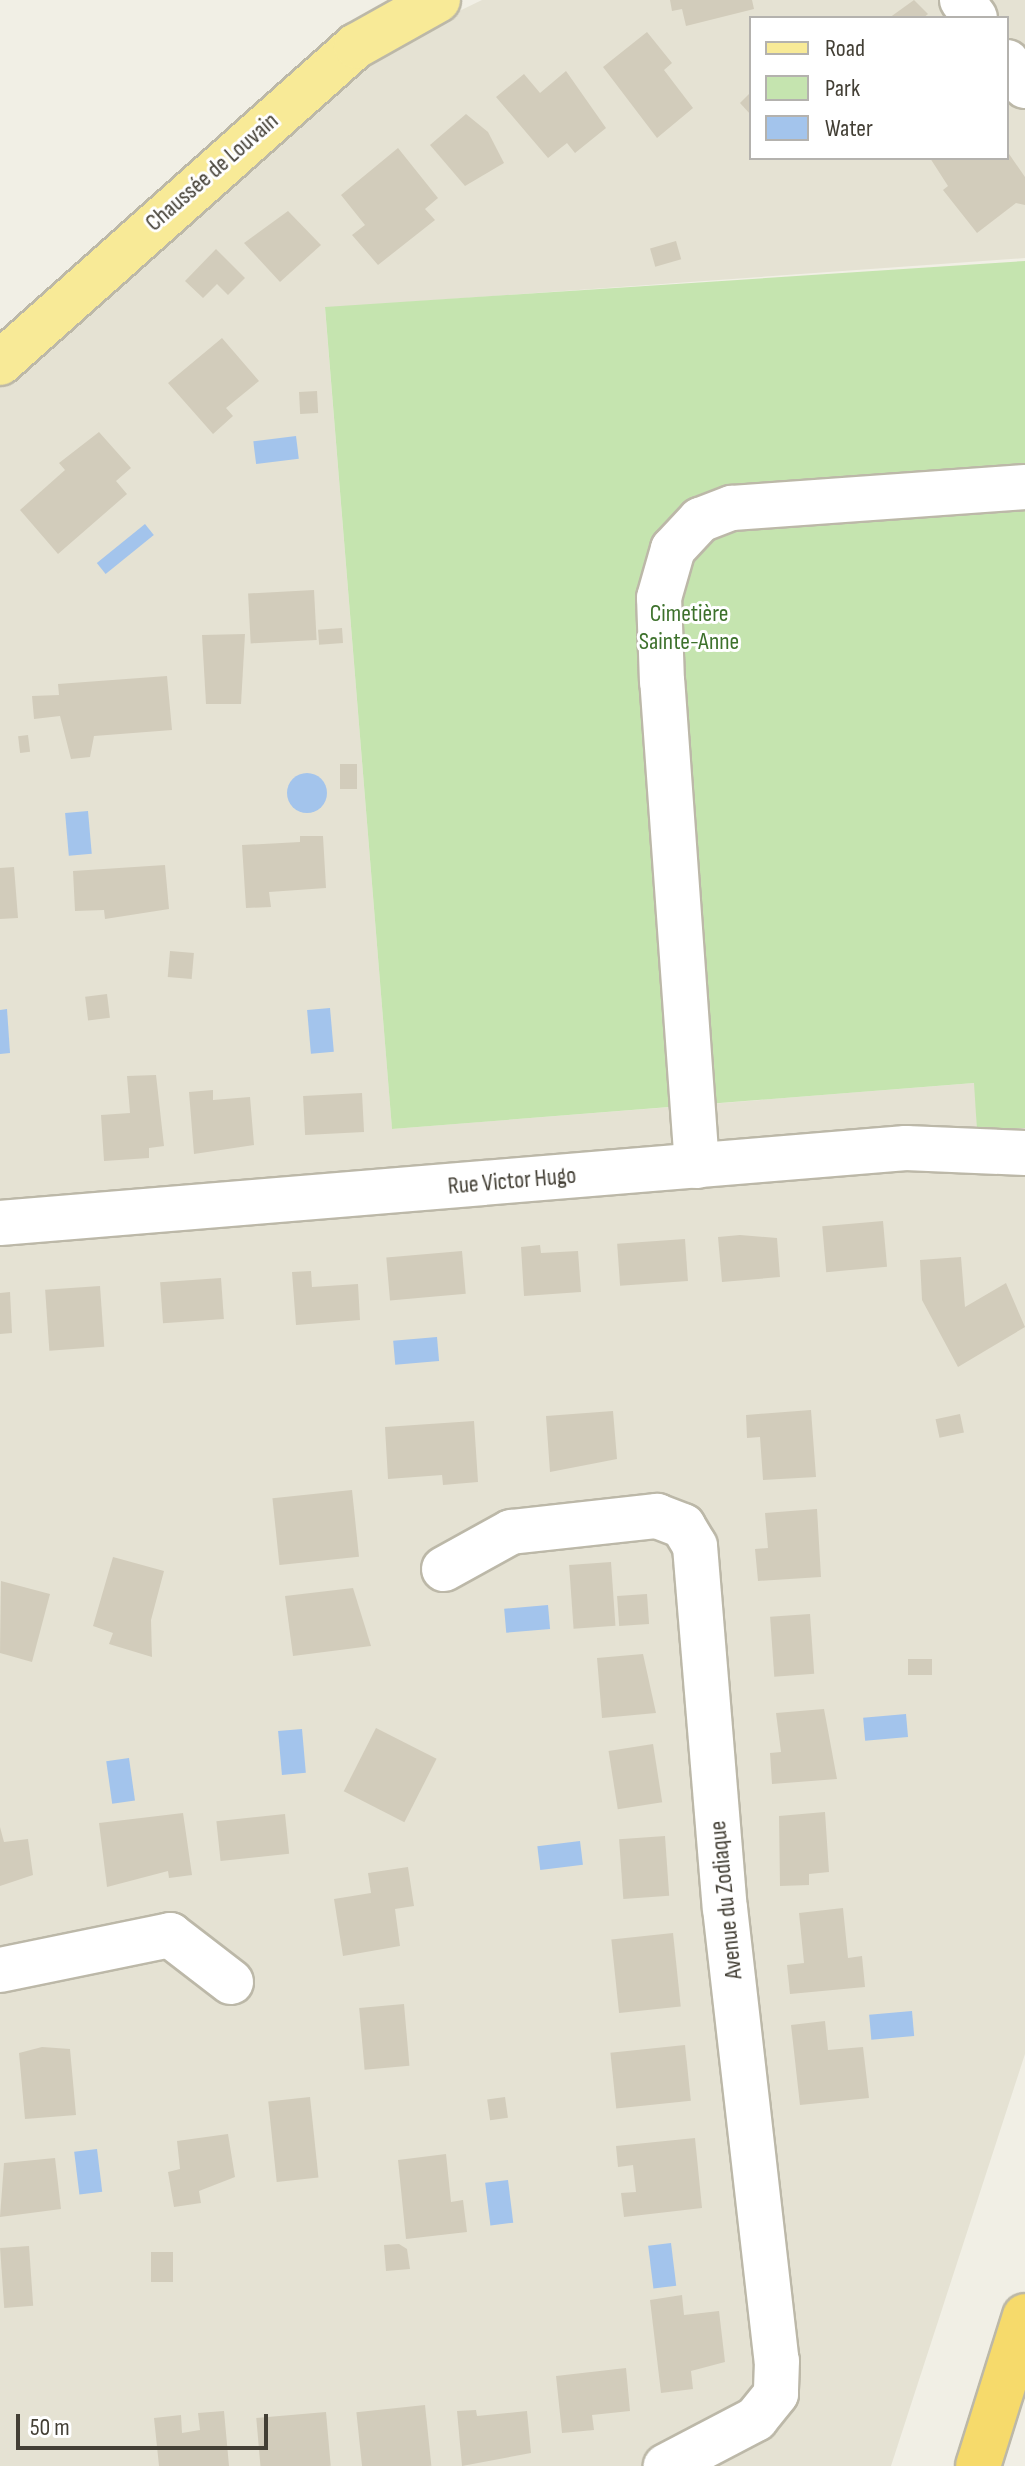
<!DOCTYPE html>
<meta charset="utf-8">
<style>
body{margin:0}
#map{position:relative;width:1025px;height:2466px;overflow:hidden;background:#f1efe5;font-family:"Sofia Sans Condensed",sans-serif}
div>[style]{position:absolute}
[style*='--x']{left:calc(var(--x)*1px);top:calc(var(--y)*1px);width:calc(var(--w)*1px);rotate:calc(var(--a)*1deg)}
.residential>*{inset:0;background:#e5e2d3}
.green>*{inset:0;background:#c5e4af}
.water>*{inset:0;background:#a3c4ec;transform-origin:0 0}
.round{border-radius:50%}
.building>*{inset:0;background:#d2ccbb;transform-origin:0 0}
.roads{filter:drop-shadow(2px 0 #bcb8a8) drop-shadow(-2px 0 #bcb8a8) drop-shadow(0 2px #bcb8a8) drop-shadow(0 -2px #bcb8a8)}
.minor>*{height:44px;margin:-22px;padding:0 22px;transform-origin:22px;border-radius:22px;background:#fff}
.major>*{height:44px;margin:-22px;padding:0 22px;transform-origin:22px;border-radius:22px;background:#f8ea97}
.highway>*{height:44px;margin:-22px;padding:0 22px;transform-origin:22px;border-radius:22px;background:#f6da6b}
span{translate:-50% -50%;white-space:nowrap;text-align:center;line-height:1.15;-webkit-text-stroke:6px #fff;paint-order:stroke}
.street-label{font-size:24px;color:#433f35}
.park-label{font-size:24px;color:#3d712c}
.legend{position:absolute;left:749px;top:16px;width:260px;height:144px;box-sizing:border-box;background:#fff;border:2px solid #b4b2ae;margin:0;padding:10px 14px;list-style:none;font-size:24px;color:#433f35}
.legend li{display:flex;align-items:center;gap:16px;height:40px}
.legend b{width:40px;border:2px solid #b4b2ae}
.scale{position:absolute;left:16px;top:2414px;width:252px;height:36px;box-sizing:border-box;border:4px solid #433f35;border-top:0;padding-left:10px;font-size:24px;line-height:28px;white-space:nowrap;color:#433f35;-webkit-text-stroke:6px #fff;paint-order:stroke}
</style>
<div id="map">
<div class="residential">
<div style="clip-path:polygon(evenodd,482px 0,1025px 0,1025px 258px,325px 308px,392px 1129px,975px 1083px,977px 1131px,1025px 1128px,1025px 2054px,891px 2466px,0 2466px,0 373px,19px 378px,385px 47px,482px 0,751px 18px,1007px 18px,1007px 158px,751px 158px,751px 18px)"></div>
</div>
<div class="green">
<div style="clip-path:polygon(1025px 261px,1025px 1128px,977px 1131px,974px 1083px,392px 1129px,325px 307px)"></div>
</div>
<div class="water">
<div style="left:296px;top:436px;width:23px;height:43px;rotate:83deg"></div>
<div style="left:145px;top:524px;width:14px;height:62px;rotate:51deg"></div>
<div class="round" style="left:287px;top:773px;width:40px;height:40px"></div>
<div style="left:88px;top:811px;width:43px;height:23px;rotate:85deg"></div>
<div style="left:330px;top:1008px;width:44px;height:23px;rotate:85deg"></div>
<div style="clip-path:polygon(7px 1009px,10px 1053px,0 1054px,0 1010px)"></div>
<div style="left:437px;top:1337px;width:24px;height:44px;rotate:85deg"></div>
<div style="left:548px;top:1605px;width:24px;height:44px;rotate:85deg"></div>
<div style="left:906px;top:1714px;width:23px;height:43px;rotate:85deg"></div>
<div style="left:302px;top:1729px;width:44px;height:24px;rotate:85deg"></div>
<div style="left:129px;top:1758px;width:43px;height:23px;rotate:82deg"></div>
<div style="left:580px;top:1841px;width:24px;height:43px;rotate:83deg"></div>
<div style="left:912px;top:2011px;width:25px;height:43px;rotate:85deg"></div>
<div style="left:97px;top:2149px;width:43px;height:23px;rotate:83deg"></div>
<div style="left:508px;top:2180px;width:43px;height:23px;rotate:83deg"></div>
<div style="left:671px;top:2243px;width:43px;height:23px;rotate:83deg"></div>
</div>
<div class="building">
<div style="clip-path:polygon(670px 0,752px 0,754px 9px,686px 26px,682px 9px,672px 11px)"></div>
<div style="clip-path:polygon(914px 0,928px 14px,923px 18px,889px 18px)"></div>
<div style="clip-path:polygon(647px 32px,672px 63px,664px 70px,693px 108px,657px 138px,603px 67px)"></div>
<div style="clip-path:polygon(566px 71px,606px 128px,575px 153px,567px 143px,548px 158px,496px 97px,524px 74px,540px 93px)"></div>
<div style="clip-path:polygon(751px 92px,751px 115px,740px 103px)"></div>
<div style="clip-path:polygon(466px 114px,488px 132px,504px 163px,465px 186px,430px 145px)"></div>
<div style="clip-path:polygon(398px 148px,438px 198px,425px 209px,435px 220px,378px 265px,352px 235px,365px 225px,341px 195px)"></div>
<div style="clip-path:polygon(1007px 151px,1025px 177px,1025px 205px,1016px 203px,977px 233px,943px 190px,948px 186px,930px 158px,1007px 158px)"></div>
<div style="clip-path:polygon(288px 211px,321px 245px,280px 282px,244px 243px)"></div>
<div style="left:676px;top:241px;width:19px;height:27px;rotate:74deg"></div>
<div style="clip-path:polygon(216px 249px,245px 278px,228px 295px,217px 284px,203px 298px,185px 281px)"></div>
<div style="clip-path:polygon(222px 338px,259px 381px,226px 408px,233px 416px,213px 434px,168px 383px)"></div>
<div style="left:317px;top:391px;width:22px;height:18px;rotate:87deg"></div>
<div style="clip-path:polygon(99px 432px,131px 468px,116px 481px,127px 494px,58px 554px,20px 510px,65px 470px,59px 463px)"></div>
<div style="left:314px;top:590px;width:50px;height:66px;rotate:87deg"></div>
<div style="left:342px;top:628px;width:15px;height:24px;rotate:86deg"></div>
<div style="clip-path:polygon(245px 634px,241px 704px,206px 704px,202px 635px)"></div>
<div style="clip-path:polygon(167px 676px,172px 730px,94px 736px,90px 757px,71px 759px,60px 716px,34px 719px,32px 696px,59px 695px,58px 684px)"></div>
<div style="left:28px;top:735px;width:17px;height:10px;rotate:83deg"></div>
<div style="left:340px;top:764px;width:17px;height:25px"></div>
<div style="clip-path:polygon(300px 836px,323px 836px,326px 888px,269px 892px,271px 907px,246px 908px,242px 845px,300px 842px)"></div>
<div style="clip-path:polygon(165px 865px,169px 909px,105px 919px,104px 910px,75px 911px,73px 871px)"></div>
<div style="clip-path:polygon(14px 867px,18px 918px,0 919px,0 868px)"></div>
<div style="left:170px;top:951px;width:24px;height:26px;rotate:5deg"></div>
<div style="left:107px;top:994px;width:24px;height:22px;rotate:83deg"></div>
<div style="clip-path:polygon(156px 1075px,164px 1146px,149px 1148px,149px 1158px,104px 1161px,101px 1115px,130px 1113px,127px 1076px)"></div>
<div style="clip-path:polygon(213px 1090px,213px 1100px,250px 1097px,254px 1145px,194px 1154px,189px 1092px)"></div>
<div style="left:362px;top:1093px;width:39px;height:59px;rotate:87deg"></div>
<div style="left:883px;top:1221px;width:46px;height:61px;rotate:85deg"></div>
<div style="clip-path:polygon(740px 1235px,777px 1238px,780px 1277px,722px 1282px,718px 1237px)"></div>
<div style="left:685px;top:1239px;width:42px;height:68px;rotate:86deg"></div>
<div style="clip-path:polygon(540px 1245px,541px 1253px,578px 1251px,581px 1292px,524px 1296px,521px 1247px)"></div>
<div style="left:462px;top:1251px;width:43px;height:76px;rotate:85deg"></div>
<div style="clip-path:polygon(961px 1257px,965px 1307px,1006px 1283px,1025px 1327px,958px 1367px,922px 1300px,920px 1260px)"></div>
<div style="clip-path:polygon(311px 1271px,312px 1287px,358px 1284px,360px 1320px,296px 1325px,292px 1272px)"></div>
<div style="left:221px;top:1278px;width:41px;height:61px;rotate:86deg"></div>
<div style="left:100px;top:1286px;width:61px;height:55px;rotate:86deg"></div>
<div style="clip-path:polygon(10px 1292px,12px 1333px,0 1334px,0 1293px)"></div>
<div style="clip-path:polygon(811px 1410px,816px 1477px,763px 1480px,760px 1437px,747px 1438px,746px 1415px)"></div>
<div style="clip-path:polygon(613px 1411px,617px 1459px,550px 1472px,546px 1416px)"></div>
<div style="left:960px;top:1414px;width:19px;height:25px;rotate:78deg"></div>
<div style="clip-path:polygon(474px 1421px,478px 1482px,443px 1485px,442px 1475px,388px 1479px,385px 1427px)"></div>
<div style="left:352px;top:1490px;width:67px;height:80px;rotate:84deg"></div>
<div style="clip-path:polygon(817px 1509px,821px 1577px,758px 1581px,755px 1549px,768px 1548px,765px 1513px)"></div>
<div style="clip-path:polygon(113px 1557px,164px 1571px,151px 1620px,152px 1657px,109px 1644px,113px 1633px,93px 1626px)"></div>
<div style="left:611px;top:1562px;width:64px;height:42px;rotate:86deg"></div>
<div style="clip-path:polygon(1px 1581px,50px 1594px,32px 1662px,0 1653px)"></div>
<div style="clip-path:polygon(353px 1588px,371px 1646px,293px 1656px,285px 1596px)"></div>
<div style="left:647px;top:1594px;width:30px;height:30px;rotate:86deg"></div>
<div style="left:810px;top:1614px;width:60px;height:40px;rotate:86deg"></div>
<div style="clip-path:polygon(643px 1654px,656px 1713px,602px 1718px,597px 1658px)"></div>
<div style="left:908px;top:1659px;width:24px;height:16px"></div>
<div style="clip-path:polygon(824px 1709px,837px 1779px,772px 1784px,770px 1753px,781px 1752px,776px 1713px)"></div>
<div style="left:376px;top:1728px;width:68px;height:71px;rotate:27deg"></div>
<div style="left:653px;top:1744px;width:59px;height:45px;rotate:81deg"></div>
<div style="clip-path:polygon(825px 1812px,829px 1872px,809px 1874px,809px 1885px,780px 1886px,779px 1816px)"></div>
<div style="clip-path:polygon(183px 1813px,192px 1875px,169px 1878px,168px 1871px,107px 1887px,99px 1823px)"></div>
<div style="left:285px;top:1814px;width:40px;height:69px;rotate:84deg"></div>
<div style="clip-path:polygon(0 1827px,4px 1842px,28px 1839px,33px 1875px,0 1886px)"></div>
<div style="left:665px;top:1836px;width:60px;height:46px;rotate:86deg"></div>
<div style="clip-path:polygon(408px 1867px,414px 1906px,395px 1909px,400px 1946px,343px 1956px,334px 1899px,371px 1893px,368px 1873px)"></div>
<div style="clip-path:polygon(843px 1908px,848px 1958px,862px 1956px,865px 1987px,790px 1994px,787px 1965px,804px 1963px,799px 1913px)"></div>
<div style="left:673px;top:1933px;width:74px;height:62px;rotate:84deg"></div>
<div style="left:404px;top:2004px;width:62px;height:45px;rotate:85deg"></div>
<div style="clip-path:polygon(825px 2021px,828px 2050px,863px 2047px,869px 2098px,800px 2105px,791px 2025px)"></div>
<div style="left:685px;top:2045px;width:56px;height:75px;rotate:84deg"></div>
<div style="clip-path:polygon(42px 2047px,70px 2049px,76px 2115px,25px 2119px,19px 2053px)"></div>
<div style="left:310px;top:2097px;width:81px;height:42px;rotate:84deg"></div>
<div style="left:505px;top:2097px;width:21px;height:18px;rotate:82deg"></div>
<div style="clip-path:polygon(228px 2134px,235px 2177px,199px 2191px,201px 2203px,174px 2207px,168px 2172px,180px 2169px,177px 2141px)"></div>
<div style="clip-path:polygon(695px 2138px,702px 2208px,624px 2217px,621px 2193px,636px 2192px,633px 2165px,618px 2167px,616px 2146px)"></div>
<div style="clip-path:polygon(446px 2154px,451px 2202px,463px 2200px,467px 2232px,406px 2239px,398px 2160px)"></div>
<div style="clip-path:polygon(55px 2158px,61px 2209px,0 2217px,4px 2163px)"></div>
<div style="clip-path:polygon(399px 2244px,407px 2249px,410px 2269px,386px 2271px,384px 2245px)"></div>
<div style="left:29px;top:2246px;width:60px;height:29px;rotate:86deg"></div>
<div style="left:151px;top:2252px;width:22px;height:30px"></div>
<div style="clip-path:polygon(682px 2295px,684px 2315px,719px 2311px,725px 2362px,691px 2371px,693px 2389px,661px 2393px,650px 2300px)"></div>
<div style="clip-path:polygon(626px 2368px,630px 2411px,592px 2415px,594px 2430px,562px 2433px,556px 2376px)"></div>
<div style="left:425px;top:2405px;width:61px;height:69px;rotate:84deg"></div>
<div style="clip-path:polygon(476px 2410px,477px 2416px,527px 2411px,531px 2453px,462px 2466px,457px 2411px)"></div>
<div style="clip-path:polygon(224px 2411px,229px 2466px,159px 2466px,154px 2418px,181px 2415px,182px 2433px,200px 2430px,198px 2413px)"></div>
<div style="left:326px;top:2412px;width:54px;height:70px;rotate:85deg"></div>
</div>
<div class="roads">
<div class="minor">
<div style="--x:962;--y:0;--w:22;--a:54"></div>
<div style="--x:1007;--y:62;--w:30;--a:53"></div>
<div style="--x:697;--y:1166;--w:485;--a:-94.1"></div>
<div style="--x:662;--y:682;--w:84;--a:-92"></div>
<div style="--x:659;--y:598;--w:51;--a:-74.1"></div>
<div style="--x:673;--y:549;--w:40;--a:-47"></div>
<div style="--x:700;--y:520;--w:34;--a:-21"></div>
<div style="--x:732;--y:508;--w:294;--a:-4.1"></div>
<div style="--x:0;--y:1223;--w:909;--a:-4.73"></div>
<div style="--x:906;--y:1148;--w:119;--a:2.4"></div>
<div style="--x:444;--y:1569;--w:77;--a:-28.9"></div>
<div style="--x:511;--y:1532;--w:147;--a:-6.3"></div>
<div style="--x:657;--y:1516;--w:28;--a:21"></div>
<div style="--x:683;--y:1526;--w:23;--a:59"></div>
<div style="--x:695;--y:1546;--w:363;--a:85.3"></div>
<div style="--x:725;--y:1908;--w:456;--a:83.5"></div>
<div style="--x:777;--y:2361;--w:33;--a:92"></div>
<div style="--x:776;--y:2394;--w:32;--a:129"></div>
<div style="--x:756;--y:2419;--w:102;--a:152.4"></div>
<div style="--x:0;--y:1970;--w:174;--a:-11.6"></div>
<div style="--x:170;--y:1935;--w:77;--a:37.6"></div>
</div>
<div class="major">
<div style="--x:0;--y:363;--w:477;--a:-41.7"></div>
<div style="--x:356;--y:46;--w:94;--a:-29.3"></div>
</div>
<div class="highway">
<div style="--x:978;--y:2466;--w:157;--a:-72.6"></div>
</div>
</div>
<div class="street-label">
<span style="left:212px;top:172px;rotate:-41deg">Chaussée de Louvain</span>
<span style="left:512px;top:1181px;rotate:-5deg">Rue Victor Hugo</span>
<span style="left:726px;top:1900px;rotate:-96deg">Avenue du Zodiaque</span>
</div>
<div class="park-label">
<span style="left:689px;top:628px">Cimetière<br>Sainte-Anne</span>
</div>
<ul class="legend">
<li><b style="height:10px;background:#f8ea97"></b>Road</li>
<li><b style="height:22px;background:#c5e4af"></b>Park</li>
<li><b style="height:22px;background:#a3c4ec"></b>Water</li>
</ul>
<div class="scale">50 m</div>
</div>
